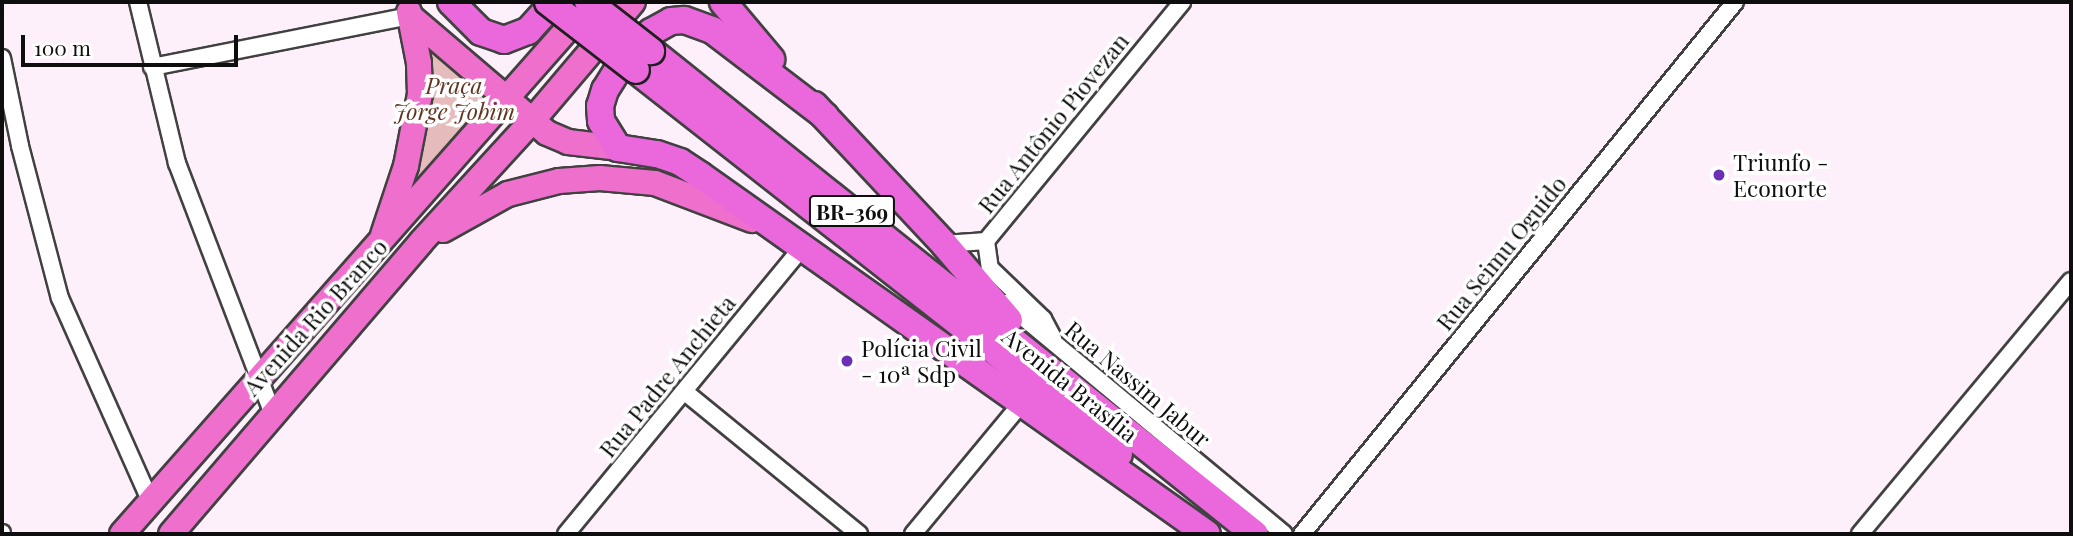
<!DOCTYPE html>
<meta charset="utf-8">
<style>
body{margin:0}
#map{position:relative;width:2073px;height:536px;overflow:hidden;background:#fef0fa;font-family:"Playfair Display",serif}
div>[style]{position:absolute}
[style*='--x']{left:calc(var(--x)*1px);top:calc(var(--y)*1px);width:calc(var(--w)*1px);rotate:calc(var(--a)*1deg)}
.green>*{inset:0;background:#e6bbbc}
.roads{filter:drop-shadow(2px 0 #414141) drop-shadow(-2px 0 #414141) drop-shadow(0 2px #414141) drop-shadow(0 -2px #414141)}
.minor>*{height:16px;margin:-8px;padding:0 8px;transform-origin:8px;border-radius:8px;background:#fff}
.primary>*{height:24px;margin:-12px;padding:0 12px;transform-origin:12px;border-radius:12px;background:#ef6fcd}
.trunk>*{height:26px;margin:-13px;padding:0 13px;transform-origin:13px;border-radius:13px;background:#ea68dc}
.bridges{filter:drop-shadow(2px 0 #1f1f1f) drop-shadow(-2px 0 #1f1f1f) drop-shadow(0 2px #1f1f1f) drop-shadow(0 -2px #1f1f1f)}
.trunk-bridge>*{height:26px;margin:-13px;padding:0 13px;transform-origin:13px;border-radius:13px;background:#ea68dc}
.dots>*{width:19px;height:19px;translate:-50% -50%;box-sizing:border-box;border:4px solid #fff;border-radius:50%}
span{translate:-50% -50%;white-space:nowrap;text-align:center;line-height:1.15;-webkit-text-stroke:7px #fff;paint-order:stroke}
.shield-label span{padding:2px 5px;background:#fff;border:2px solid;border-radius:5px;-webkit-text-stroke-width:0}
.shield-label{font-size:21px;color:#0e0e0e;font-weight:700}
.park-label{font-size:23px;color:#613522;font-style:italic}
.street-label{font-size:23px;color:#0e0e0e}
.poi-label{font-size:23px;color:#0e0e0e}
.left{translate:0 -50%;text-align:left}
.frame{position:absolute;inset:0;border:4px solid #0e0e0e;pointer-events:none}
.scale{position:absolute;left:21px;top:35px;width:217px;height:32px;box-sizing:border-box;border:4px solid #0e0e0e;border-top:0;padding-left:9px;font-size:21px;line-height:24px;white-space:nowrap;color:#0e0e0e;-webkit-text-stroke:5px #fff;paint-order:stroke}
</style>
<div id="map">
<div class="green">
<div style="clip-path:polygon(428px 35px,487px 97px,408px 195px,427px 120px,431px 59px)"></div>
</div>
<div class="roads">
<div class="minor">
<div style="--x:138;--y:2;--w:166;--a:76.4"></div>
<div style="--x:177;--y:163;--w:270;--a:69.1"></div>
<div style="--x:2;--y:58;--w:90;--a:78.4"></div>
<div style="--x:20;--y:146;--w:157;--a:75.3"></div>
<div style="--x:60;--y:298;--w:223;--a:66"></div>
<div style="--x:152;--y:67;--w:263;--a:-11.2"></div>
<div style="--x:986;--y:241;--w:309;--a:-50.6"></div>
<div style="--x:986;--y:241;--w:27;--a:82"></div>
<div style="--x:990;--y:268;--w:74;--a:43.9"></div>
<div style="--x:1043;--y:319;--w:21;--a:62"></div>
<div style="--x:944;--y:244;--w:42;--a:-4.1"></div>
<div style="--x:1006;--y:303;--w:361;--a:39.7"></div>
<div style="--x:685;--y:392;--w:225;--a:39.2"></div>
<div style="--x:2;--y:533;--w:1;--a:90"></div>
<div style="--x:566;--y:534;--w:372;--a:-50.5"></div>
<div style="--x:913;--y:534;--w:169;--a:-50.3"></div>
<div style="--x:1302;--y:534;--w:686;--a:-50.86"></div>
<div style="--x:1860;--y:534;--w:329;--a:-50.2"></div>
</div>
<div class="primary">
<div style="--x:410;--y:16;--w:180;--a:40.5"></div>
<div style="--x:547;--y:133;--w:23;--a:23"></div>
<div style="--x:568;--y:142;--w:50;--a:6.8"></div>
<div style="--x:443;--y:230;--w:74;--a:-29"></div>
<div style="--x:508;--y:194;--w:53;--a:-14.3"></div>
<div style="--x:559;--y:181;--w:41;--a:-4.2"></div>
<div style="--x:600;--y:178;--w:55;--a:5.2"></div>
<div style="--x:655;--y:183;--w:104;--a:20.9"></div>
<div style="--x:383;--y:235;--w:73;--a:-71.6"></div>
<div style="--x:406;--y:166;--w:73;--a:-79"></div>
<div style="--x:420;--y:94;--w:31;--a:-92"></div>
<div style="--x:419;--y:63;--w:52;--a:-101.1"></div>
<div style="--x:122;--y:534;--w:701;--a:-48.58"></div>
<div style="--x:171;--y:534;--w:384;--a:-49.4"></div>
<div style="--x:421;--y:242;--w:164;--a:-47.5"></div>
<div style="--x:532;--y:121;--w:156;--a:-49.7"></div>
</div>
<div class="trunk">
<div style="--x:451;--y:2;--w:42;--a:45"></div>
<div style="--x:481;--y:32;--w:24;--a:19"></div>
<div style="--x:504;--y:40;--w:26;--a:-21"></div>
<div style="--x:528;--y:31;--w:39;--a:-48"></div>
<div style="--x:723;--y:2;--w:75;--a:49.9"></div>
<div style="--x:651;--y:51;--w:773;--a:38.65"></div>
<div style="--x:636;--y:70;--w:512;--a:38.1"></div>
<div style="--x:1039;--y:386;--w:105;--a:40.4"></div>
<div style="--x:814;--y:105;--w:190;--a:46.9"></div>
<div style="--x:944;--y:244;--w:100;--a:49.5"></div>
<div style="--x:825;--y:116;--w:142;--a:-142.7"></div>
<div style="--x:712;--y:30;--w:30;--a:-160"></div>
<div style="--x:684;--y:20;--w:13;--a:176"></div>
<div style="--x:671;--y:21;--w:23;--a:151"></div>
<div style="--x:651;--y:32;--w:52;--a:131.1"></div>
<div style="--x:617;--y:71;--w:22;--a:122"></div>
<div style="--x:605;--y:90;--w:17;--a:107"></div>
<div style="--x:600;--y:106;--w:15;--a:86"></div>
<div style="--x:601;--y:121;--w:32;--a:58"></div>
<div style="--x:618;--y:148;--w:39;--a:9"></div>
<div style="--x:657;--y:154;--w:24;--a:19"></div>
<div style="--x:680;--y:162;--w:24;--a:33"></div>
<div style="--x:700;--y:175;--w:621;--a:35.3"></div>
</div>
</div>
<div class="bridges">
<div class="trunk-bridge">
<div style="--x:548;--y:2;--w:111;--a:37.7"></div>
<div style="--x:588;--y:2;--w:80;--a:37.9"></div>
</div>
</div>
<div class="dots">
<div style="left:1719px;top:175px;background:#6c2fb5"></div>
<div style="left:847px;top:361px;background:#6c2fb5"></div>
</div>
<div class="shield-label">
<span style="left:852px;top:211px">BR-369</span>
</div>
<div class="park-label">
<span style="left:454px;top:98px">Praça<br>Jorge Jobim</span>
</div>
<div class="street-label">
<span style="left:1053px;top:123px;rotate:-51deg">Rua Antônio Piovezan</span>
<span style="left:1501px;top:253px;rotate:-51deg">Rua Seimu Oguido</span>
<span style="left:315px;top:317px;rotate:-48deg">Avenida Rio Branco</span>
<span style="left:667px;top:376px;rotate:-51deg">Rua Padre Anchieta</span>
<span style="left:1138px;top:384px;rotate:40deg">Rua Nassim Jabur</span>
<span style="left:1070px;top:385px;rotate:39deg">Avenida Brasília</span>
</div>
<div class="poi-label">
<span class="left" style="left:1733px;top:175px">Triunfo -<br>Econorte</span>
<span class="left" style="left:861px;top:361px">Polícia Civil<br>- 10ª Sdp</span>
</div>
<div class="frame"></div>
<div class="scale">100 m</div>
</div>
